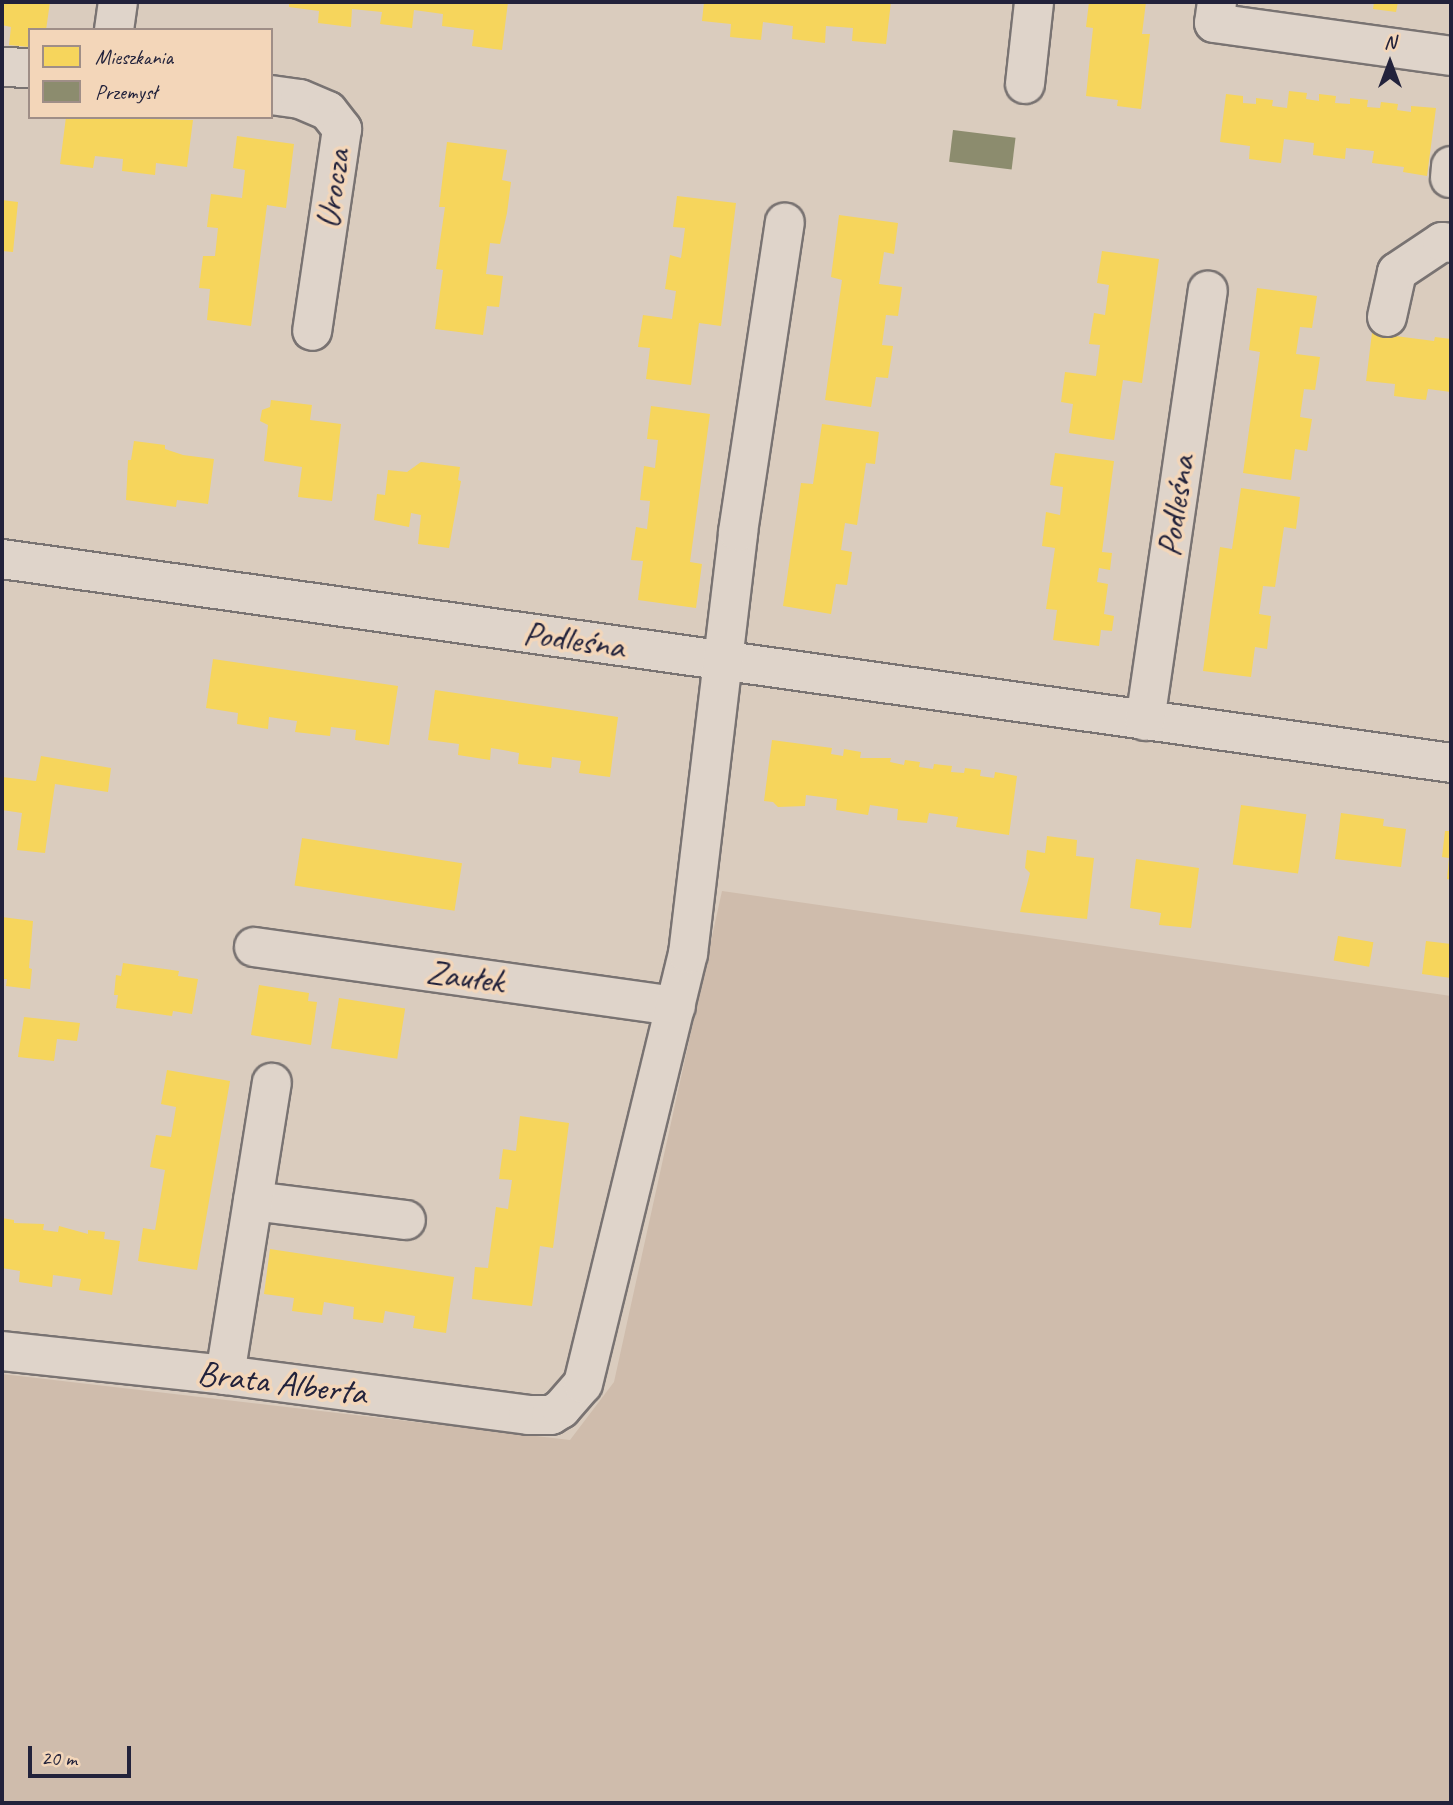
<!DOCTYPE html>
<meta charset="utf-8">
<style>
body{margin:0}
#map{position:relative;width:1453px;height:1805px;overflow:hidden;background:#daccbe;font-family:Caveat,sans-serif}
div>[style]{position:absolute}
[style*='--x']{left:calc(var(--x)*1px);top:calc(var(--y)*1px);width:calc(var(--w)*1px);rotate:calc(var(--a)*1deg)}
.green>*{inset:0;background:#cfbcac}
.homes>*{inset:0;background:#f6d55c;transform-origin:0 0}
.industry>*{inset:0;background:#8c8c6e;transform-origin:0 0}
.roads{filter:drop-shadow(2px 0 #797372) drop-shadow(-2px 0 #797372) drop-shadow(0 2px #797372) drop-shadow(0 -2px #797372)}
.minor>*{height:38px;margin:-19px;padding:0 19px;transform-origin:19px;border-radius:19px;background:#dfd4ca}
span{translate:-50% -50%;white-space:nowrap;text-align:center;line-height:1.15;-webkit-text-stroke:7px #f3d6b9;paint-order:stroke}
.street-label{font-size:35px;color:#22223b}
.frame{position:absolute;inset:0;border:4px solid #22223b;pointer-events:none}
.legend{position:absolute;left:28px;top:28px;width:245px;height:91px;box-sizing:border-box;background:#f3d6b9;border:2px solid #9f8e87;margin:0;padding:9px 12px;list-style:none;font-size:21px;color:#22223b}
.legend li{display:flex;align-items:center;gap:14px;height:35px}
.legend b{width:35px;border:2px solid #9f8e87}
.north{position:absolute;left:1355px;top:28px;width:70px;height:70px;-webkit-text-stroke:5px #f3d6b9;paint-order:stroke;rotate:0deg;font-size:19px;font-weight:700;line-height:28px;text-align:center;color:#22223b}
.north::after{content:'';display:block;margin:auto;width:24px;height:32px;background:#22223b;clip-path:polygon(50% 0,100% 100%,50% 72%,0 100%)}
.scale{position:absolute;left:28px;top:1746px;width:103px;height:32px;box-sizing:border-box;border:4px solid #22223b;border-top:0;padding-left:9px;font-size:21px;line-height:24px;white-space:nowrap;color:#22223b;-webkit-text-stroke:5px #f3d6b9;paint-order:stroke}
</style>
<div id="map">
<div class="green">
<div style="clip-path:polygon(722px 891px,1451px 996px,1451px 1803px,2px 1803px,2px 1374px,570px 1440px,614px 1382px)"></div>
</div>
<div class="homes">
<div style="clip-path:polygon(2px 2px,50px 2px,46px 30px,30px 30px,30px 47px,9px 45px,11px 27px,2px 25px)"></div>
<div style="clip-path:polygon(289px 2px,508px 2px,502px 50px,472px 46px,474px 30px,442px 26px,443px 14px,414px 10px,412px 28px,380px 24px,382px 12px,352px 9px,351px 27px,318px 23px,319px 11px,289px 7px)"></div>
<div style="clip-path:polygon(704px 2px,891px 2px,886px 44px,852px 41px,853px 28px,826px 26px,825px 43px,792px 39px,793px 26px,763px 22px,761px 40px,730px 37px,731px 24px,702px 21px)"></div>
<div style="clip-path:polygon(1089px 2px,1146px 2px,1142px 34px,1150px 34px,1141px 109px,1117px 106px,1118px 100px,1086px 96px,1093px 28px,1086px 27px)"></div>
<div style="clip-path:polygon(1374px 2px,1398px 2px,1396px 12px,1373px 9px)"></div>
<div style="clip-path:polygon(1289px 91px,1307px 93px,1306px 99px,1319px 101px,1319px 94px,1336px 96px,1335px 103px,1350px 104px,1350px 98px,1368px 100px,1367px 107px,1380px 108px,1381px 102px,1398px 104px,1397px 110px,1411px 112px,1411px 106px,1436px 108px,1427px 176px,1403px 172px,1404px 167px,1372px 163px,1374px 151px,1346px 148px,1345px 159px,1313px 155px,1314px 143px,1284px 139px,1281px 163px,1249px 159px,1250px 146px,1220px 142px,1226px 94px,1243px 96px,1243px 103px,1256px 104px,1256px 98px,1273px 100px,1272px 106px,1287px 108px)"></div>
<div style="clip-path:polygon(66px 117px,193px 120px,187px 167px,156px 163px,155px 175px,122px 171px,123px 159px,95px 156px,93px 168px,60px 164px)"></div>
<div style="clip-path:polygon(237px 136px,294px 144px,286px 208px,267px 205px,251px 326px,207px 320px,210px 289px,199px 288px,203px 256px,215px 256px,218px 228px,207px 227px,211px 194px,242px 198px,245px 170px,233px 168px)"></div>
<div style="clip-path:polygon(447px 142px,507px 150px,502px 180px,511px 182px,507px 213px,500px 244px,490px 243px,486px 274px,503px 276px,499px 307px,487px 306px,483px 335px,435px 329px,443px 270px,436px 269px,445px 207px,439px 207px)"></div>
<div style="clip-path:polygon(677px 196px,736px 203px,721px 326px,699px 323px,691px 385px,646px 379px,650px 348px,638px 347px,643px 315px,672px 319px,676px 291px,665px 289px,670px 255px,681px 258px,685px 228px,673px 227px)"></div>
<div style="clip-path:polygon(2px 200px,18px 202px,13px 252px,2px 251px)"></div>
<div style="clip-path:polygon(839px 215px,898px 223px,894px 254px,884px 252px,879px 284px,902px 287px,898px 316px,886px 315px,882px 345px,893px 346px,888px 378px,876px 377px,871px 407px,825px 400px,842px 280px,831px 277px)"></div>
<div style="clip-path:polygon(1102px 251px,1159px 259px,1142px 383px,1123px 380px,1114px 440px,1069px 433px,1073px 404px,1061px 402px,1065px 372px,1096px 376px,1100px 345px,1089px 344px,1094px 313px,1105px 315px,1109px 285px,1097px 283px)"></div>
<div style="clip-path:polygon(1257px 288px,1317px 296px,1312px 328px,1300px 327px,1296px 354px,1320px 357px,1315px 390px,1304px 389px,1300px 417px,1312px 419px,1307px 451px,1295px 449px,1291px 480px,1243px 473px,1260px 352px,1249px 350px)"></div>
<div style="clip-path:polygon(1372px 333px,1434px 341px,1435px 337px,1451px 339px,1451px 392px,1428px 389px,1426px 400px,1394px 396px,1395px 384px,1366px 381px)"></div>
<div style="clip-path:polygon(271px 400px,312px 405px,310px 420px,341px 424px,332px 501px,298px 497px,302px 467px,264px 461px,268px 425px,260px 421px,262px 410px,270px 407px)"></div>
<div style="clip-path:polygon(651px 406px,710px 414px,690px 562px,702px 564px,696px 608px,638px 600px,643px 561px,631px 560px,636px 527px,647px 529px,650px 501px,640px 500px,644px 466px,655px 468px,658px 440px,647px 439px)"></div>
<div style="clip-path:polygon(822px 424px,879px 432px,875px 464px,866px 463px,857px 525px,845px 523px,841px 550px,852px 552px,847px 585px,836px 584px,831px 614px,783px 606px,801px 483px,813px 484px)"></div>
<div style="clip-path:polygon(134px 441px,165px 445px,165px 449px,183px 455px,214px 459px,208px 504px,177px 500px,176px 507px,126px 500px,128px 460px,131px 460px)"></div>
<div style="clip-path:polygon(1055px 453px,1114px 461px,1102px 552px,1112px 553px,1110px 570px,1099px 568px,1097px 582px,1108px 584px,1104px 614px,1114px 616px,1112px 631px,1101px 630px,1099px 646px,1053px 640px,1057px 610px,1046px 609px,1055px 548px,1042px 546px,1046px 512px,1060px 515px,1063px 487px,1050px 485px)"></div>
<div style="clip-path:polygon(421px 462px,460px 467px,458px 480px,461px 481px,449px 548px,418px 544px,421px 515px,411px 513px,409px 527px,374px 520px,377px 494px,385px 495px,388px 470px,407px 472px)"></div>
<div style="clip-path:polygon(1241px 488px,1300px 497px,1296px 529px,1284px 527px,1275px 587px,1263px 586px,1259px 614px,1271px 616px,1267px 649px,1255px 647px,1251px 677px,1203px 671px,1220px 547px,1232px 549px)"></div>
<div style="clip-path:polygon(213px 659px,398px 686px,389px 745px,355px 740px,356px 730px,331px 727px,330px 736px,295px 732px,297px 721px,269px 717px,268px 729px,237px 724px,238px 713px,206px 708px)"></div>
<div style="clip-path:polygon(435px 690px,618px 717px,610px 777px,579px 773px,581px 761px,552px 757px,551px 768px,518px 764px,519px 753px,503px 750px,491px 748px,490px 760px,458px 755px,459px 744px,428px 740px)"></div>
<div style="clip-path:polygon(772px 740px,832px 748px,831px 754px,843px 756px,844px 749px,861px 752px,860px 758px,891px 758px,890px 762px,904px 765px,905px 760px,920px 762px,919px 767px,933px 769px,934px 764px,952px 766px,951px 772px,964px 773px,965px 768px,981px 770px,980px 776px,994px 778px,995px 772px,1017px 776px,1009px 835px,956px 827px,958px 817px,929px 813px,927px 823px,897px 820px,898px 809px,870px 805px,868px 815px,836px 810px,837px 799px,806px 795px,805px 806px,778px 807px,773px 802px,764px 801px)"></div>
<div style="clip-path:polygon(41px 756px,111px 768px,108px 792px,55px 784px,45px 853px,17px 850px,22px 813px,2px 810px,2px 777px,36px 781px)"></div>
<div style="left:1241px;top:805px;width:66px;height:60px;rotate:8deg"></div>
<div style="clip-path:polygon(1341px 813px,1384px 819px,1383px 826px,1406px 829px,1401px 867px,1335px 859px)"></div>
<div style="clip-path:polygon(1445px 831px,1451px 831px,1451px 880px,1447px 879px,1449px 858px,1442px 857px)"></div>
<div style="clip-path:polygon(1047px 836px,1077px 840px,1076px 856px,1094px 858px,1087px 919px,1020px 912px,1030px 873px,1025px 868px,1027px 850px,1045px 853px)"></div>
<div style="left:302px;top:838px;width:162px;height:48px;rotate:9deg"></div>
<div style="clip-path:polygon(1136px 859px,1199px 868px,1191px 928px,1159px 925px,1161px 913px,1130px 908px)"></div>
<div style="clip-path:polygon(2px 917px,33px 921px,29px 968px,32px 969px,30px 989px,6px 986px,7px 979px,2px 979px)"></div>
<div style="left:1338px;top:936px;width:36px;height:25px;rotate:10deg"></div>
<div style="clip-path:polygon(1426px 941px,1451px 944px,1451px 978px,1422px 974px)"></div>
<div style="clip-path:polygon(123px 963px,179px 971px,178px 976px,198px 979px,192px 1014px,173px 1011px,172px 1016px,116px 1008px,118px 995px,114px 995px,116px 975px,121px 976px)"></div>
<div style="clip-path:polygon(259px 985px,309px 993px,308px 1001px,317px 1002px,311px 1045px,251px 1035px)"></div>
<div style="left:339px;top:998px;width:67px;height:51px;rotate:9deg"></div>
<div style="clip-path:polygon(24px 1017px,80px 1023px,77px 1041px,57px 1039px,54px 1061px,18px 1057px)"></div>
<div style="clip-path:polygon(167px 1070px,230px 1081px,197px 1270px,138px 1261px,143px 1228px,155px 1230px,165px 1170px,150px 1167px,156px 1135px,171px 1137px,176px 1107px,161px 1104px)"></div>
<div style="clip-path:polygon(520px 1116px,569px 1123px,553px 1248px,540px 1246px,532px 1306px,472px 1299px,475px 1267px,488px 1268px,496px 1207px,508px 1209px,512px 1180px,499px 1179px,503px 1149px,516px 1151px)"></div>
<div style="clip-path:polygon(2px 1218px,14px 1220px,14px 1223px,44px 1224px,43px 1230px,58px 1232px,59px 1226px,88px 1234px,88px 1230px,105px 1232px,104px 1239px,120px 1241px,112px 1295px,79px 1290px,81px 1279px,53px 1275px,52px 1287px,19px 1282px,20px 1271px,2px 1268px)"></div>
<div style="clip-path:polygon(270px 1249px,454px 1277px,446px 1333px,413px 1328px,415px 1316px,385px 1311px,383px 1323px,353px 1319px,354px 1307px,324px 1302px,322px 1315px,292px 1311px,294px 1298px,264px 1294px)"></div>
</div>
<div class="industry">
<div style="left:953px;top:130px;width:63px;height:32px;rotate:7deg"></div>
</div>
<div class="roads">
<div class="minor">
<div style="--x:1217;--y:2;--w:21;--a:98"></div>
<div style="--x:1214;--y:23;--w:239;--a:7.9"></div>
<div style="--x:114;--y:30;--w:28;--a:-82"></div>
<div style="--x:2;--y:67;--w:28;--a:2"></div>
<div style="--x:1025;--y:84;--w:82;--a:-83.7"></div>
<div style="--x:271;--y:95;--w:29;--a:8"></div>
<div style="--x:300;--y:99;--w:30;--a:23"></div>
<div style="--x:328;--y:111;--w:23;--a:52"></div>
<div style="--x:342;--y:129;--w:204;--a:98.4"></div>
<div style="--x:1450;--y:178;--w:12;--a:-85"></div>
<div style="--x:1387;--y:317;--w:46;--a:-77.5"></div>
<div style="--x:1397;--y:272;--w:54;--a:-33.7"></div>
<div style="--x:1442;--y:242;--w:9;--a:6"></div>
<div style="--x:2;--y:559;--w:1463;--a:8.01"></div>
<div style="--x:1145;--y:721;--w:435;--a:-81.7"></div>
<div style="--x:254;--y:947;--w:426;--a:8"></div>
<div style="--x:253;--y:1201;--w:154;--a:7.1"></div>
<div style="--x:2;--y:1351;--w:224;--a:6.1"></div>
<div style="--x:225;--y:1375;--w:306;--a:7.5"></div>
<div style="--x:528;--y:1415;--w:23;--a:0"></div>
<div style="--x:551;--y:1415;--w:12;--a:-31"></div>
<div style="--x:561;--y:1409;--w:33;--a:-49"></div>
<div style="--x:583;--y:1384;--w:443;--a:-76.3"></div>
<div style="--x:688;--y:954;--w:425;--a:-83.2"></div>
<div style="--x:738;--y:532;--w:313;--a:-81.4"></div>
<div style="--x:225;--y:1375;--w:296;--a:-80.9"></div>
</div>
</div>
<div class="street-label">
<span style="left:333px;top:189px;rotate:-82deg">Urocza</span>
<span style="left:1176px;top:506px;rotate:-82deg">Podleśna</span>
<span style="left:574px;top:640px;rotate:8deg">Podleśna</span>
<span style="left:465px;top:977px;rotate:8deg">Zaułek</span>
<span style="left:282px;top:1383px;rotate:7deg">Brata Alberta</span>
</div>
<div class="frame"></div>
<ul class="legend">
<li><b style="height:19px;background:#f6d55c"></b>Mieszkania</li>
<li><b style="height:19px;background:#8c8c6e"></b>Przemysł</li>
</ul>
<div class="north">N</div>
<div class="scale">20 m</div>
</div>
